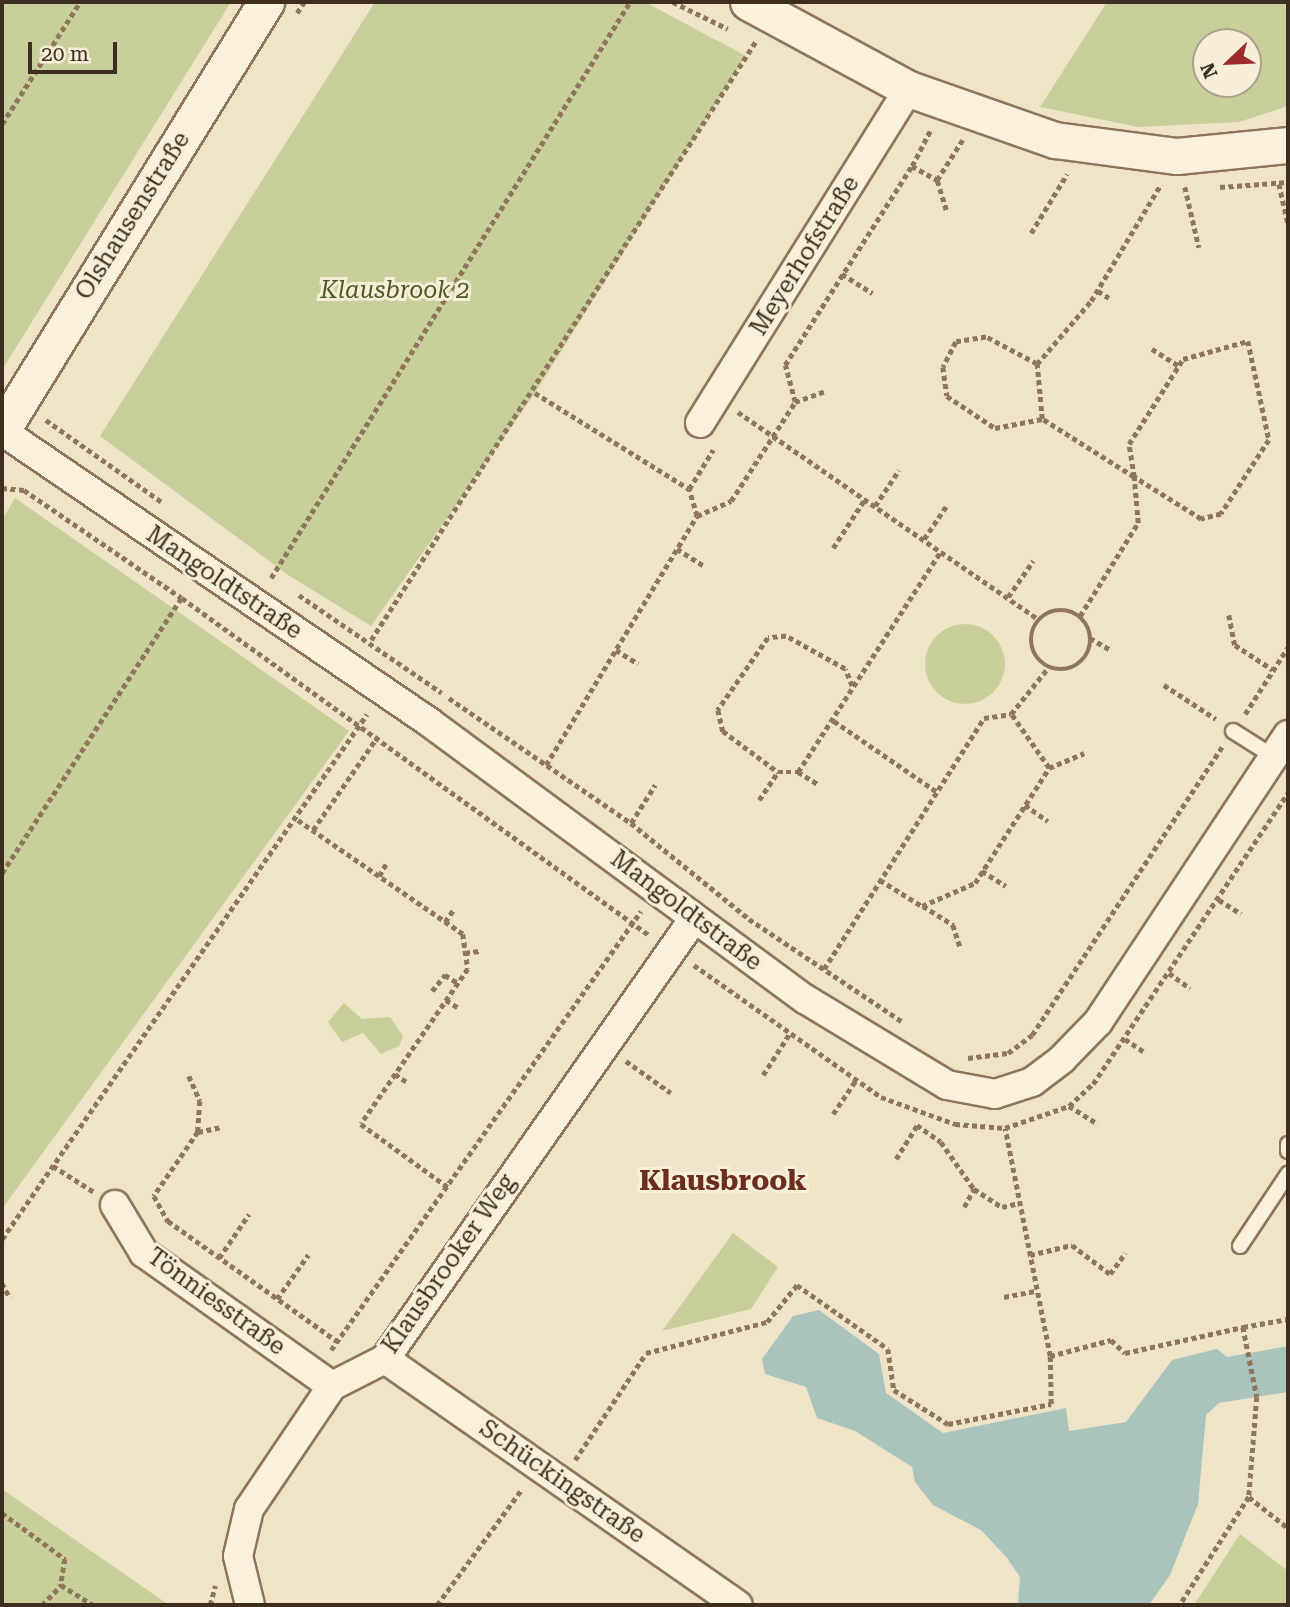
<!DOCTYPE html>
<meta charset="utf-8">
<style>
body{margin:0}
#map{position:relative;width:1290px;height:1607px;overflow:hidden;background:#f0e4c8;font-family:"Roboto Serif",serif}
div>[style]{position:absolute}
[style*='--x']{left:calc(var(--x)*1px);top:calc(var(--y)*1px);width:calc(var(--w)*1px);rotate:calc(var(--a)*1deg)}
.green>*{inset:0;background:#c9cf9b}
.round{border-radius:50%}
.water>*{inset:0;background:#a9c4bc}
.path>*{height:4.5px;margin-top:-2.25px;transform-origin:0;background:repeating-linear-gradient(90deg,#8d765c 0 5px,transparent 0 8.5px)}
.path>.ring{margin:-2.25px;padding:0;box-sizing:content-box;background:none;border:4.5px solid #8d765c;border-radius:50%}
.roads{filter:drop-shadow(2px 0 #8d765c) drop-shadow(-2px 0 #8d765c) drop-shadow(0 2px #8d765c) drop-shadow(0 -2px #8d765c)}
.service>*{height:14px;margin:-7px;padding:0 7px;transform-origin:7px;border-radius:7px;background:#faf1dc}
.minor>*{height:28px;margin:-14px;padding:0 14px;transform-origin:14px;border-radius:14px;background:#faf1dc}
.tertiary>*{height:35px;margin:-17.5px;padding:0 17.5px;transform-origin:17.5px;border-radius:17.5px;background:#faf1dc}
span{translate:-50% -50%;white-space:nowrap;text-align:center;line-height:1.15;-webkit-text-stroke:6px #f7eed8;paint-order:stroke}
.street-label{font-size:24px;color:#3d2e20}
.park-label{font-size:24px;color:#4d5a26;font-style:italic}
.quarter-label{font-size:28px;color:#6b2e1e;font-weight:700}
.frame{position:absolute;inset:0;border:4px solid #3d2e20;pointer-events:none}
.north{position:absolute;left:1192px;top:28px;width:70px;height:70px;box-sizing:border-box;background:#f7eed8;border:2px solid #ada18e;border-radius:50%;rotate:247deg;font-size:19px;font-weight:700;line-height:28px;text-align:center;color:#3d2e20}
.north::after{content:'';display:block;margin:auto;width:24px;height:32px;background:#9e2a2b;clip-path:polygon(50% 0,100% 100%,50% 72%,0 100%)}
.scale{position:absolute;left:28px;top:42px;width:89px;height:32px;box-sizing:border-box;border:4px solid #3d2e20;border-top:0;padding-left:9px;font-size:21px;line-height:24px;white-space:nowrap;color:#3d2e20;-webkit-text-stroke:5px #f7eed8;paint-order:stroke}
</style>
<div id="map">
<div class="green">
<div style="clip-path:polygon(2px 2px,231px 2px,2px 370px)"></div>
<div style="clip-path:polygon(375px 2px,645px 2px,746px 56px,535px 393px,371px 626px,288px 575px,100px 436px)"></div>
<div style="clip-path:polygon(evenodd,1107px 2px,1288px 2px,1288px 106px,1239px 122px,1138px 127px,1040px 107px,1107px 2px,1248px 42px,1248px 84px,1206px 84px,1206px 42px,1248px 42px)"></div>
<div style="clip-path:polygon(15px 498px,349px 731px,2px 1209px,2px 520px)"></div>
<div class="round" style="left:925px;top:624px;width:80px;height:80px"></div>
<div style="clip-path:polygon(344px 1003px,362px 1019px,390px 1017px,403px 1036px,399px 1046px,381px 1054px,363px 1033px,342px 1042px,328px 1022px)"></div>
<div style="clip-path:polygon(733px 1233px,778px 1267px,751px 1309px,662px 1331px)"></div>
<div style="clip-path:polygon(2px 1489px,169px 1605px,2px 1605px)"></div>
<div style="clip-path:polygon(1240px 1534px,1288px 1571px,1288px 1605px,1194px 1605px)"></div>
</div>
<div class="water">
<div style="clip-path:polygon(819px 1310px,879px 1354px,886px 1393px,943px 1433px,1066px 1408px,1069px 1431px,1126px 1422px,1172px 1360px,1217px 1349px,1227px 1357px,1288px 1346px,1288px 1392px,1219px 1403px,1206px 1415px,1198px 1504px,1170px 1575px,1149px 1605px,1018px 1605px,1020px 1577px,1007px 1558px,981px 1530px,933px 1505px,915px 1482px,912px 1467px,855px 1431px,817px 1418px,806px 1387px,765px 1374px,762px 1359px,793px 1316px)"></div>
</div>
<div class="path">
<div style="--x:673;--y:2;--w:61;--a:26.1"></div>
<div style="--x:297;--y:13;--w:13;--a:-58"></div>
<div style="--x:2;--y:124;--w:145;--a:-57.4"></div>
<div style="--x:912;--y:166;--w:42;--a:-62.8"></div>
<div style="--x:1279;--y:184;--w:40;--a:77"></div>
<div style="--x:1185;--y:187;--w:62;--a:76.9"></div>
<div style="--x:1220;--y:187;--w:68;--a:-4.2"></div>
<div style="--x:946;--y:210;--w:31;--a:-107"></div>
<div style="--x:937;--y:180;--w:49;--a:-57.6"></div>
<div style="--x:1031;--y:233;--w:69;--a:-58.6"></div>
<div style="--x:842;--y:274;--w:36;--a:32"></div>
<div style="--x:1098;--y:291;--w:13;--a:32"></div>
<div style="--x:1248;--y:341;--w:101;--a:78"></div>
<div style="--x:1269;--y:440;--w:88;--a:123"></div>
<div style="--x:1221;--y:514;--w:21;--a:166"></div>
<div style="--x:1201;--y:519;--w:79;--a:-147.9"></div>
<div style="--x:1134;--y:477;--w:33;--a:-99"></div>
<div style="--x:1129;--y:444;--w:101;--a:-57.6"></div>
<div style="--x:1183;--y:359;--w:67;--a:-15.5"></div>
<div style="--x:1152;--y:349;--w:31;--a:32"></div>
<div style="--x:1037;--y:364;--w:58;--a:-152.1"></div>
<div style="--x:986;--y:337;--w:30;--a:171"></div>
<div style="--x:956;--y:342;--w:28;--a:117"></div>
<div style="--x:943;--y:367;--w:29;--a:82"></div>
<div style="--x:947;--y:396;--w:58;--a:33.7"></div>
<div style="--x:995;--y:428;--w:48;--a:-10.8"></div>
<div style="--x:535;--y:393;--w:181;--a:31.9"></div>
<div style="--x:795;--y:402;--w:32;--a:-20"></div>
<div style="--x:738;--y:412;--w:366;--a:34.6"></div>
<div style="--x:46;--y:420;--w:142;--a:35.3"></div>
<div style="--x:2;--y:488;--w:22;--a:5"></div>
<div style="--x:24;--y:490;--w:191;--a:34.4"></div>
<div style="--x:182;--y:598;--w:576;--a:35.82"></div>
<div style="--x:875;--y:506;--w:43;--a:-56.3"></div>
<div style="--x:697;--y:516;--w:37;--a:-24"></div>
<div style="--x:731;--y:501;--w:118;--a:-57.1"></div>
<div style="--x:795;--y:402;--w:38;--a:-105"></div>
<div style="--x:785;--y:365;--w:236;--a:-57.5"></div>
<div style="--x:912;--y:166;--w:29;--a:29"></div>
<div style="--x:924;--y:539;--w:41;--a:-55.9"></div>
<div style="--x:833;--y:548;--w:59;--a:-56.9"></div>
<div style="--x:677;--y:549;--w:32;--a:32"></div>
<div style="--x:271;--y:578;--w:679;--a:-58.07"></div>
<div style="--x:299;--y:595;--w:173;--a:34.4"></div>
<div style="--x:1008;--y:597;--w:44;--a:-55.2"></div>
<div class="ring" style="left:1031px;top:610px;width:55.5px;height:55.5px"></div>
<div style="--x:1229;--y:615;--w:31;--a:79"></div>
<div style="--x:1235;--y:645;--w:45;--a:33.3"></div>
<div style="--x:1080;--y:616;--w:110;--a:-58.1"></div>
<div style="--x:1138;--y:523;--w:46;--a:-95"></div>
<div style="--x:1134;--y:477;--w:109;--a:-147.8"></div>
<div style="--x:1042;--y:419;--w:55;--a:-95.2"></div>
<div style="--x:1037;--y:364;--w:83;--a:-49.4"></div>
<div style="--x:1091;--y:301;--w:136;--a:-59.1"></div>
<div style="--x:1090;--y:638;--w:24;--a:30"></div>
<div style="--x:371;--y:640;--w:712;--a:-57.27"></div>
<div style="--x:616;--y:650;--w:26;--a:32"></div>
<div style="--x:1164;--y:685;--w:62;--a:33.2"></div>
<div style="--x:852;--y:686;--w:18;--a:-112"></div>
<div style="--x:845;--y:669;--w:68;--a:-150.8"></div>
<div style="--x:786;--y:636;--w:18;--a:174"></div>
<div style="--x:768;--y:638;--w:88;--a:124.8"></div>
<div style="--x:718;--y:710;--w:22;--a:77"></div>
<div style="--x:723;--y:731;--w:69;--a:36.7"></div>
<div style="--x:778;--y:772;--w:20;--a:0"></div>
<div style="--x:798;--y:772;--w:263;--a:-57.1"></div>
<div style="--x:449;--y:698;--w:221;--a:34.5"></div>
<div style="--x:631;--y:823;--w:152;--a:39.1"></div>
<div style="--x:749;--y:919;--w:185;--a:33.8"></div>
<div style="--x:1245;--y:714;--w:80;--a:-57.3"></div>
<div style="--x:834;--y:721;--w:124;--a:34.5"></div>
<div style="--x:546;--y:765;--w:291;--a:-58.8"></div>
<div style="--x:697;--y:516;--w:28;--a:-107"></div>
<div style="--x:689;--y:489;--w:46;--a:-58.4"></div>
<div style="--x:1049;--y:768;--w:38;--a:-23"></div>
<div style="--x:798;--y:772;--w:23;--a:31"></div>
<div style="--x:759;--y:800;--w:34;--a:-56"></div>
<div style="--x:1025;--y:805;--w:28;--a:35"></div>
<div style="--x:298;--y:820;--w:201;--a:34.6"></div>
<div style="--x:463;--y:934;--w:35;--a:82"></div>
<div style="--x:468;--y:969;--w:188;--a:124.6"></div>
<div style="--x:361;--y:1124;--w:109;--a:36"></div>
<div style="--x:631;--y:823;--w:45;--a:-57.7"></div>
<div style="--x:313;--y:830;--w:114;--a:-55.3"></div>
<div style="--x:982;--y:871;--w:28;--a:32"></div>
<div style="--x:2;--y:873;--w:330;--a:-56.9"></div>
<div style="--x:379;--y:876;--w:16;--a:-60"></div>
<div style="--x:880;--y:880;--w:49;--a:31.8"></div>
<div style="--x:922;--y:906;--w:58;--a:-23.5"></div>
<div style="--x:975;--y:883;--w:137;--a:-57.2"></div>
<div style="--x:1049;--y:768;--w:66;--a:-125.1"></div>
<div style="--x:1219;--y:900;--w:26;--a:32"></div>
<div style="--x:923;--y:906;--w:36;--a:32"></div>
<div style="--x:953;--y:925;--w:23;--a:72"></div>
<div style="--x:445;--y:922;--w:14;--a:-56"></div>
<div style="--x:465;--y:953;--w:14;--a:-8"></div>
<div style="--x:694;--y:965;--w:229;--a:35.2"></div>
<div style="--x:881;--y:1097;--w:79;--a:20"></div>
<div style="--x:955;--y:1124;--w:50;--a:4.6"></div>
<div style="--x:1005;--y:1128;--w:68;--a:-19"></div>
<div style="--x:1069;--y:1106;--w:33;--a:-43"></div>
<div style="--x:1093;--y:1084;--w:350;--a:-56.2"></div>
<div style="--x:824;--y:969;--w:298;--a:-57.5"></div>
<div style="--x:984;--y:718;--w:27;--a:-8"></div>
<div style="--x:1011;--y:714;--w:59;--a:-51.2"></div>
<div style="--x:1169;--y:973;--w:26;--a:36"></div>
<div style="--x:432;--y:991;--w:21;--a:-51"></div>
<div style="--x:445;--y:975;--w:15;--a:32"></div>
<div style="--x:446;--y:1000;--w:15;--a:32"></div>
<div style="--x:1125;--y:1039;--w:25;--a:34"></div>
<div style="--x:968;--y:1058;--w:40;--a:-7.1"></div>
<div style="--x:1008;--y:1053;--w:30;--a:-37"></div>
<div style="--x:1032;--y:1035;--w:345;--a:-56.6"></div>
<div style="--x:626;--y:1061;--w:55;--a:35.4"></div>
<div style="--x:395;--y:1074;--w:14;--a:34"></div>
<div style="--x:763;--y:1075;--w:50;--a:-57.3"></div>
<div style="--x:189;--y:1076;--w:27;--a:66"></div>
<div style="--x:200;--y:1101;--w:31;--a:94"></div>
<div style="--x:198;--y:1132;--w:78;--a:124.5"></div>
<div style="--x:154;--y:1196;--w:29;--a:61"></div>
<div style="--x:168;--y:1221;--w:207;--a:35.4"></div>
<div style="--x:1069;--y:1106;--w:34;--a:32"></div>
<div style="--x:833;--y:1114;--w:41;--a:-55.9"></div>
<div style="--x:198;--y:1132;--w:24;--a:-12"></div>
<div style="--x:896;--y:1159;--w:40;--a:-58"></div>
<div style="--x:917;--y:1125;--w:29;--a:35"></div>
<div style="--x:941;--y:1142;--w:57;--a:54.9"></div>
<div style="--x:53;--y:1166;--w:49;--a:32.4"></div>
<div style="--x:964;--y:1207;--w:21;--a:-61"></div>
<div style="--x:974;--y:1189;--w:33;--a:33"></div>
<div style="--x:1002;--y:1207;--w:18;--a:-13"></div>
<div style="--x:2;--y:1239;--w:639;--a:-55.19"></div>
<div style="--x:1030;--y:1255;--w:43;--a:-13.4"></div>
<div style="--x:1072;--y:1245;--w:48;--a:37.3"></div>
<div style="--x:1110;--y:1274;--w:26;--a:-54"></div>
<div style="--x:219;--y:1258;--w:53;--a:-55.7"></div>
<div style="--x:2;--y:1283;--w:17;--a:62"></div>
<div style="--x:1004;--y:1297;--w:32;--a:-11"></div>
<div style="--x:277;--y:1299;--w:54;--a:-54.8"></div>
<div style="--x:1243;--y:1327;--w:46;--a:-10.1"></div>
<div style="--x:331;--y:1350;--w:537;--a:-54.77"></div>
<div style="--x:1050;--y:1356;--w:63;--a:-14.7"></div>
<div style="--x:1111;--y:1340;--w:19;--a:43"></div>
<div style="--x:1125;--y:1353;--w:121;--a:-12.4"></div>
<div style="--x:1243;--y:1327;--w:71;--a:78.7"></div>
<div style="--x:1257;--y:1397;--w:100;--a:94.6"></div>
<div style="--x:1249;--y:1497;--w:128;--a:122.6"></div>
<div style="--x:575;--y:1460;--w:128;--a:-56.4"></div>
<div style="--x:646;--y:1353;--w:125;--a:-14.4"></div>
<div style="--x:767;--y:1322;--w:48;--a:-51"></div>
<div style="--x:797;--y:1285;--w:111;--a:35.1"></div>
<div style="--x:888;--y:1349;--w:41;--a:81.7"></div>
<div style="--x:894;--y:1390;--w:64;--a:32.2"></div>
<div style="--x:948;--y:1424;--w:105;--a:-11"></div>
<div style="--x:1051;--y:1404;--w:48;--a:-91.2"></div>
<div style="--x:1050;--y:1356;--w:232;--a:-101.2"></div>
<div style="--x:1249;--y:1497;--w:50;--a:38.5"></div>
<div style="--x:2;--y:1513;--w:78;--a:36.1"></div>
<div style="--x:65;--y:1559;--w:26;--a:99"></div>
<div style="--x:42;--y:1605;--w:28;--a:-46"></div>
<div style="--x:61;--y:1585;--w:38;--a:32"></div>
<div style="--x:210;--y:1605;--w:20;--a:-75"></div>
<div style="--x:437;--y:1605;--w:144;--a:-53.8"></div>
</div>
<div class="roads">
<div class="service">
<div style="--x:1233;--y:731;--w:49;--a:32.4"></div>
<div style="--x:1288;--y:1144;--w:7;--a:90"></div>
<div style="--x:1240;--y:1246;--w:87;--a:-56.3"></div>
</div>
<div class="minor">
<div style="--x:700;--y:423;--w:394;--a:-58"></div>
<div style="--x:2;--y:431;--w:517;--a:34.27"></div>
<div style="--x:429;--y:722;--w:467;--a:36.4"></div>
<div style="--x:805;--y:999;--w:166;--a:31.2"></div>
<div style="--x:947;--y:1085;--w:49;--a:10.6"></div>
<div style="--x:995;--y:1094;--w:39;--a:-18"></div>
<div style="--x:1032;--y:1082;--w:38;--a:-37"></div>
<div style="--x:1062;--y:1059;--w:52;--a:-45.8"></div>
<div style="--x:1098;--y:1022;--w:344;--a:-56.5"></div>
<div style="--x:115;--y:1205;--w:56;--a:58.9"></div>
<div style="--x:144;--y:1253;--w:230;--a:35.3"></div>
<div style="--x:385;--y:1359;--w:430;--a:34.9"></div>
<div style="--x:250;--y:1605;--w:50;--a:-103.8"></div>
<div style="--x:238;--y:1556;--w:48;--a:-76.8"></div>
<div style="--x:249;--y:1509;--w:148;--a:-56"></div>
<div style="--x:332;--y:1386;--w:59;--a:-27"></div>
<div style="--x:385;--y:1359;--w:536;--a:-54.95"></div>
</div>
<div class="tertiary">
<div style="--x:748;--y:2;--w:183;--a:28.4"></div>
<div style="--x:909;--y:89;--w:155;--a:19.3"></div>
<div style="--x:1055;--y:140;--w:123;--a:7.5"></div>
<div style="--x:1177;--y:156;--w:112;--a:-5.7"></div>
<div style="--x:2;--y:430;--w:503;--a:-58.33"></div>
</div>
</div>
<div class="street-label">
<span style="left:133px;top:216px;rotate:-58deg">Olshausenstraße</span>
<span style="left:805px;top:256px;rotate:-58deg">Meyerhofstraße</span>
<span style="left:224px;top:583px;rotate:34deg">Mangoldtstraße</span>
<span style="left:686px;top:911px;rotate:37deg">Mangoldtstraße</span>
<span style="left:449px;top:1264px;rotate:-55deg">Klausbrooker Weg</span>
<span style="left:216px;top:1302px;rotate:36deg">Tönniesstraße</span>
<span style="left:562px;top:1482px;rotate:35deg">Schückingstraße</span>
</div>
<div class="park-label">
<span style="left:395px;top:291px">Klausbrook 2</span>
</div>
<div class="quarter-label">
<span style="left:723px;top:1181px">Klausbrook</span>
</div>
<div class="frame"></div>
<div class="north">N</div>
<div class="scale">20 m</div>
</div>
